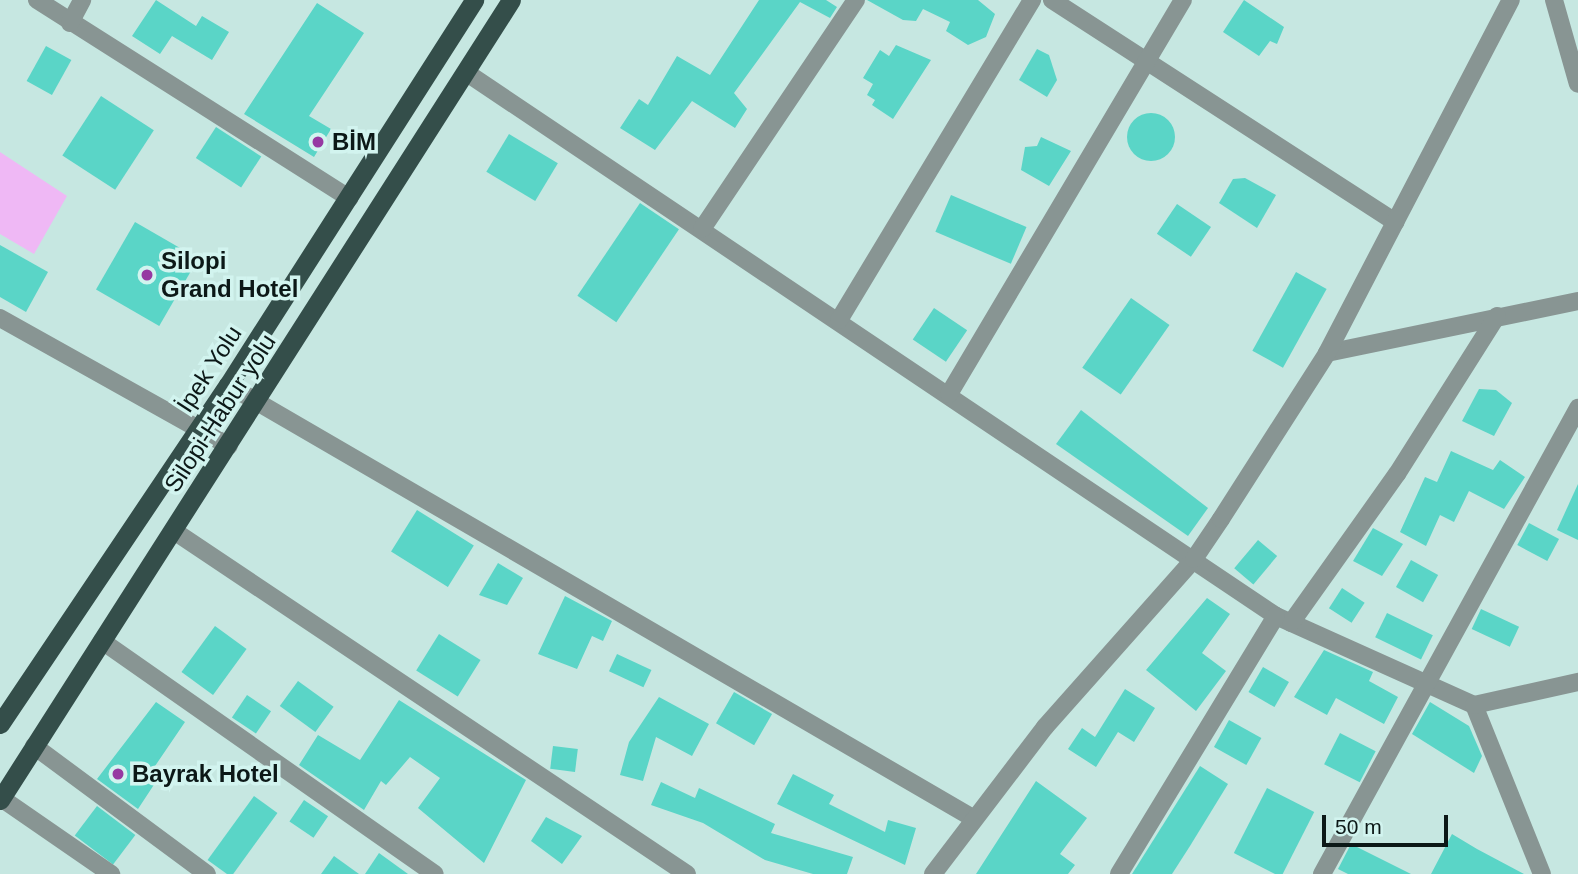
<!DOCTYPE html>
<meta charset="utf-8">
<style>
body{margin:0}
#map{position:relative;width:1578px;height:874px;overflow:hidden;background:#c6e7e1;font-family:Helvetica,sans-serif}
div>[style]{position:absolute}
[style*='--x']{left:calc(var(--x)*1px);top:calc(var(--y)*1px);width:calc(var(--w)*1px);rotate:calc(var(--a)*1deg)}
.green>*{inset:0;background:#efb8f5}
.building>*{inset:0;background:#5ad5c7;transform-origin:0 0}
.round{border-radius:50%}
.minor>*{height:18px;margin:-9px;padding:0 9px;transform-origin:9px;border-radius:9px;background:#889593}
.tertiary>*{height:18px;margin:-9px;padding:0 9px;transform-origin:9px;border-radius:9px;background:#889593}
.trunk>*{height:19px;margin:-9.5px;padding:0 9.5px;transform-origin:9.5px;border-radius:9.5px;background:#344e4a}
.dots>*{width:19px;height:19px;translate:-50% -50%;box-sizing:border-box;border:4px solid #d2f4ef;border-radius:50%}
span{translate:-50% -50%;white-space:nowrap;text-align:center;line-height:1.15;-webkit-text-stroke:7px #d2f4ef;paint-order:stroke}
.poi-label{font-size:24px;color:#0c1817;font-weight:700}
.left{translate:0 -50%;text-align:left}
.street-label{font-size:24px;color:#0c1817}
.scale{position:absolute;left:1322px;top:815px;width:126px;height:32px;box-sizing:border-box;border:4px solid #0c1817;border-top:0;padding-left:9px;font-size:21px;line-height:24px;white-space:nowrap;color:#0c1817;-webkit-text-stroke:5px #d2f4ef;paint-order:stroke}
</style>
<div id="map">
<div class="green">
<div style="clip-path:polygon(0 152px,67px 196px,34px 254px,0 234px)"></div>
</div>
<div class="building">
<div style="clip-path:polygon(156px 0,196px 26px,202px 16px,229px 32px,212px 60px,172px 36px,160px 54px,132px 36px)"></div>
<div style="clip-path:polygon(759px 0,826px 0,837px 7px,830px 18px,800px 2px,734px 93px,747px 109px,735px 128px,692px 101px,655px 150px,620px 128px,639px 99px,648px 105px,677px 56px,710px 75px)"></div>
<div style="clip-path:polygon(867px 0,978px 0,995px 14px,986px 37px,968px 45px,946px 31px,950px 22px,923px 9px,916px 21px,903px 20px)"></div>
<div style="clip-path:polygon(1244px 0,1284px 27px,1277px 44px,1270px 41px,1259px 56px,1223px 32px)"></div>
<div style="clip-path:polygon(317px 3px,364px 33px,309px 116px,331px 129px,314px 157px,244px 114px)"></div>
<div style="clip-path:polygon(896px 45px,931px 60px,893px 119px,872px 105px,875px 100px,867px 95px,873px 84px,863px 78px,880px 50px,889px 56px)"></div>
<div style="left:46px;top:46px;width:29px;height:40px;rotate:29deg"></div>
<div style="clip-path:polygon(1037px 49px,1049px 55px,1057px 80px,1047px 97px,1019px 80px)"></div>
<div style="left:101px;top:96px;width:63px;height:71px;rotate:33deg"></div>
<div class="round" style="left:1127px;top:113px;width:48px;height:48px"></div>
<div style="left:216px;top:127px;width:54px;height:37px;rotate:33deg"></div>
<div style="left:509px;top:134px;width:57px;height:44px;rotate:31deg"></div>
<div style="clip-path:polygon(1041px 137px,1071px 151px,1049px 186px,1021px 170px,1025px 147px,1037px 146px)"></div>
<div style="clip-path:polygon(1245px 178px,1276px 195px,1257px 228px,1219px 203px,1233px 179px)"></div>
<div style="left:951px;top:195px;width:82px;height:40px;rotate:23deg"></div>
<div style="left:640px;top:203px;width:47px;height:112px;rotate:34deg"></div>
<div style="left:1177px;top:204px;width:41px;height:36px;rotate:34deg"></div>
<div style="left:135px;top:222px;width:73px;height:78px;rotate:30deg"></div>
<div style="clip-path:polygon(0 245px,48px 272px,26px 312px,0 297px)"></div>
<div style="left:1296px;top:272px;width:35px;height:90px;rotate:29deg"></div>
<div style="left:1131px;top:298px;width:47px;height:85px;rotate:35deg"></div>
<div style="left:934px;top:308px;width:40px;height:38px;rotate:34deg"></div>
<div style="clip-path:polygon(1479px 389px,1496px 390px,1512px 403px,1494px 436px,1462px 421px)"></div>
<div style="clip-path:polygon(1081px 410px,1208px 508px,1188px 536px,1056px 444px)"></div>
<div style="clip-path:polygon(1451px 451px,1493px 470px,1500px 460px,1525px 477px,1504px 509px,1469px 491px,1454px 522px,1440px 515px,1426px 546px,1400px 532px,1425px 477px,1437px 482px)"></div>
<div style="clip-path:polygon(1578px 484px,1578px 540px,1557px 530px)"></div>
<div style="left:417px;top:510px;width:67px;height:49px;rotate:32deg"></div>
<div style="left:1529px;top:523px;width:34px;height:25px;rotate:28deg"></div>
<div style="clip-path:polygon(1373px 528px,1403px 544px,1382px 576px,1353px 561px)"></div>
<div style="left:1258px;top:540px;width:25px;height:37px;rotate:40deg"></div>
<div style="left:1411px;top:560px;width:31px;height:31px;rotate:29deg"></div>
<div style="clip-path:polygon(498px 563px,523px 578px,507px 605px,479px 595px)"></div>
<div style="left:1342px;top:588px;width:27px;height:24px;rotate:33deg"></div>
<div style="clip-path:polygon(565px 596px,612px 621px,603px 641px,592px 636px,577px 669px,538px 654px)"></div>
<div style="clip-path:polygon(1207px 598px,1230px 614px,1202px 653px,1226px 671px,1196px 711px,1146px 670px)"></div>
<div style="left:1481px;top:609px;width:42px;height:22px;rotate:25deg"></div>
<div style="left:1387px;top:613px;width:51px;height:27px;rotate:26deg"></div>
<div style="left:215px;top:626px;width:39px;height:57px;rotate:36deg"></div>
<div style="left:439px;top:634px;width:49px;height:43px;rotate:32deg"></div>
<div style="clip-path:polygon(1324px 650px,1373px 672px,1369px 681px,1398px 697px,1384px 724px,1336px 698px,1327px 715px,1294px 697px)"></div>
<div style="left:617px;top:654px;width:38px;height:19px;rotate:25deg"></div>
<div style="left:1263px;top:667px;width:30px;height:29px;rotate:30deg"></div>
<div style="left:298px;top:681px;width:44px;height:31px;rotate:36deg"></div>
<div style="clip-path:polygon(1125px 689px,1155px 708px,1134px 742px,1118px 732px,1096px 767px,1068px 749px,1082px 728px,1095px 737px)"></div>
<div style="left:734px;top:692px;width:44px;height:36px;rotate:30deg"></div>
<div style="left:247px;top:695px;width:29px;height:27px;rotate:34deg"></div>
<div style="clip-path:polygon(659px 697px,709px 724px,692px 756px,656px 737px,643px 781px,620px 775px,629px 742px)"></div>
<div style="clip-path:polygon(399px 700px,526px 780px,484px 863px,418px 808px,440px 778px,410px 757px,386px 785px,381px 781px,364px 810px,299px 765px,318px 735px,360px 760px)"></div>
<div style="clip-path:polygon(156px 702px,185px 722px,153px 769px,161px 774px,138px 809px,97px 779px)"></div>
<div style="clip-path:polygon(1430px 702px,1469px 726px,1482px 756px,1474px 773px,1412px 734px)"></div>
<div style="left:1229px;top:720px;width:37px;height:31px;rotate:29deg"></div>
<div style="left:1340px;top:733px;width:40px;height:35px;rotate:27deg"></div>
<div style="left:553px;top:746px;width:25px;height:23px;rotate:7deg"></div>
<div style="clip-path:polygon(1200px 766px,1228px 784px,1190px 846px,1172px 874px,1132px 874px)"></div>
<div style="clip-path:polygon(793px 774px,834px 795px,829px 804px,885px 832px,888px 820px,916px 828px,905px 865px,777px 804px)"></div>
<div style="clip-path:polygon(1036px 781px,1087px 818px,1060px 854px,1075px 865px,1068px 874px,976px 874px)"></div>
<div style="clip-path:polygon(661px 782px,695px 798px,699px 788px,775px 824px,771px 833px,853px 857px,847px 874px,813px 874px,765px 860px,703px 823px,651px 805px)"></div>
<div style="left:1267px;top:788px;width:53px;height:73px;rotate:27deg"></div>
<div style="left:254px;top:796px;width:29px;height:79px;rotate:36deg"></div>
<div style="left:304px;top:800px;width:29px;height:26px;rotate:34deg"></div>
<div style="left:97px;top:806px;width:48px;height:37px;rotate:37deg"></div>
<div style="clip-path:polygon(546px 817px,582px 836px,562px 864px,531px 841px)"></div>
<div style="clip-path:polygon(1452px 834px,1477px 849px,1524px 874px,1431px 874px)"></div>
<div style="clip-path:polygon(1351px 844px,1411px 874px,1348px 874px,1338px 869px)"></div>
<div style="clip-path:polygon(379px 853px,408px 874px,365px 874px)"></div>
<div style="clip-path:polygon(334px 856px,359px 874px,321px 874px)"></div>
</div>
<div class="minor">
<div style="--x:37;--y:0;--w:370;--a:32.4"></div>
<div style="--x:1052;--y:0;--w:409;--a:32.9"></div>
<div style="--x:1554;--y:0;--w:87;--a:74.1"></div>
<div style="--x:70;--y:23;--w:26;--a:-62"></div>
<div style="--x:467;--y:73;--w:974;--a:33.87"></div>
<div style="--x:1276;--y:616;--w:217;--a:24.2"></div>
<div style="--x:1474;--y:705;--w:182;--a:68.1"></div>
<div style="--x:702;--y:229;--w:276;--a:-56.1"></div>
<div style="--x:839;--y:320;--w:374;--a:-58.9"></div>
<div style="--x:1327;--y:353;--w:256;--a:-11.7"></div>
<div style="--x:228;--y:385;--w:862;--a:30.17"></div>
<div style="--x:949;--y:394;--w:458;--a:-59.3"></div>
<div style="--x:174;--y:531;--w:617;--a:33.77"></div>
<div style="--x:1291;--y:623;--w:183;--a:-54.6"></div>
<div style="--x:1397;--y:474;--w:187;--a:-57.7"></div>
<div style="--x:102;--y:641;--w:406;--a:35"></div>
<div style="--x:1474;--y:705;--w:107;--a:-12.5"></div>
<div style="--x:34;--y:746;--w:215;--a:36.5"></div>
<div style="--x:1;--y:798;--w:134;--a:34.6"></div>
<div style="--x:933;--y:874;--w:185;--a:-52.7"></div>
<div style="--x:1045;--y:727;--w:225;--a:-48.4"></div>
<div style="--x:1194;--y:559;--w:48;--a:-56"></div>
<div style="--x:1221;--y:519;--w:197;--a:-57.4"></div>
<div style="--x:1327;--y:353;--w:398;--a:-62.5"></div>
<div style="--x:1119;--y:874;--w:302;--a:-58.7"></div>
<div style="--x:1322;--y:874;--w:532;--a:-61.22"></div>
</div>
<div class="tertiary">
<div style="--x:0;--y:318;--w:262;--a:29.2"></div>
</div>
<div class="trunk">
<div style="--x:0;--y:724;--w:409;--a:-56.1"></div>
<div style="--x:228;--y:385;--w:457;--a:-57.4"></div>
<div style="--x:0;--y:800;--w:949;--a:-57.43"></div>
</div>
<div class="dots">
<div style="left:318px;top:142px;background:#9639a2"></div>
<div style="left:147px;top:275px;background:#9639a2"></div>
<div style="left:118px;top:774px;background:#9639a2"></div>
</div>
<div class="poi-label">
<span class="left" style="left:332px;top:142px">BİM</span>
<span class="left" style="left:161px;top:275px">Silopi<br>Grand Hotel</span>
<span class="left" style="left:132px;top:774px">Bayrak Hotel</span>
</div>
<div class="street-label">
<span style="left:209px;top:369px;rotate:-57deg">İpek Yolu</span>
<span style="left:220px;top:413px;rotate:-57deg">Silopi-Habur yolu</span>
</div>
<div class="scale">50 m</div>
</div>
